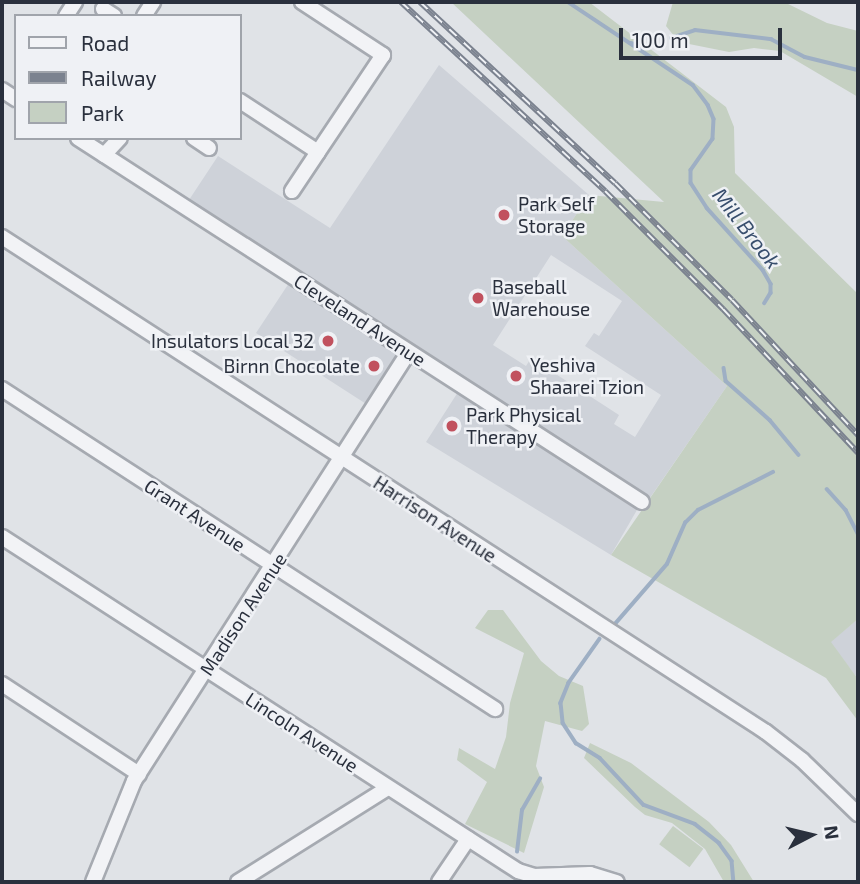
<!DOCTYPE html>
<style>
body{margin:0}
#map{position:relative;width:860px;height:884px;overflow:hidden;background:#e0e3e7;font-family:"Exo 2",sans-serif}
div>[style]{position:absolute}
[style*='--x']{left:calc(var(--x)*1px);top:calc(var(--y)*1px);width:calc(var(--w)*1px);rotate:calc(var(--a)*1deg)}
.built>*{inset:0;background:#ced2d9}
.green>*{inset:0;background:#c5d0c2;transform-origin:0 0}
.stream>*{height:3.5px;margin:-1.75px;padding:0 1.75px;transform-origin:1.75px;border-radius:1.75px;background:#9eafc4}
.roads{filter:drop-shadow(2px 0 #a6aab1) drop-shadow(-2px 0 #a6aab1) drop-shadow(0 2px #a6aab1) drop-shadow(0 -2px #a6aab1)}
.minor>*{height:14px;margin:-7px;padding:0 7px;transform-origin:7px;border-radius:7px;background:#f2f3f6}
.rail>*{height:6px;margin-top:-3px;transform-origin:0;background:repeating-linear-gradient(90deg,#eff1f5 0 10px,#7b828f 0 20px);box-sizing:border-box;border-block:2px solid #7b828f}
.dots>*{width:19px;height:19px;translate:-50% -50%;box-sizing:border-box;border:4px solid #eff1f5;border-radius:50%}
span{translate:-50% -50%;white-space:nowrap;text-align:center;line-height:1.15;-webkit-text-stroke:5px #eff1f5;paint-order:stroke}
.poi-label{font-size:19px;color:#2a303d}
.left{translate:0 -50%;text-align:left}
.right{translate:-100% -50%;text-align:right}
.street-label{font-size:19px;color:#2a303d}
.water-label{font-size:21px;color:#384e6d;font-style:italic}
.frame{position:absolute;inset:0;border:4px solid #2a303d;pointer-events:none}
.legend{position:absolute;left:14px;top:14px;width:228px;height:126px;box-sizing:border-box;background:#eff1f5;border:2px solid #a0a4ab;margin:0;padding:9px 12px;list-style:none;font-size:21px;color:#2a303d}
.legend li{display:flex;align-items:center;gap:14px;height:35px}
.legend b{width:35px;border:2px solid #a0a4ab}
.north{position:absolute;left:776px;top:800px;width:70px;height:70px;-webkit-text-stroke:5px #eff1f5;paint-order:stroke;rotate:83deg;font-size:19px;font-weight:700;line-height:28px;text-align:center;color:#2a303d}
.north::after{content:'';display:block;margin:auto;width:24px;height:32px;background:#2a303d;clip-path:polygon(50% 0,100% 100%,50% 72%,0 100%)}
.scale{position:absolute;left:619px;top:28px;width:163px;height:32px;box-sizing:border-box;border:4px solid #2a303d;border-top:0;padding-left:9px;font-size:21px;line-height:24px;white-space:nowrap;color:#2a303d;-webkit-text-stroke:5px #eff1f5;paint-order:stroke}
</style>
<div id="map">
<div class="built">
<div style="clip-path:polygon(evenodd,439px 65px,589px 195px,562px 236px,727px 386px,645px 505px,641px 503px,611px 555px,426px 442px,458px 392px,407px 359px,374px 409px,256px 333px,291px 280px,185px 206px,218px 156px,330px 228px,439px 65px,551px 255px,622px 301px,599px 336px,594px 333px,585px 346px,661px 395px,635px 437px,614px 424px,619px 415px,531px 358px,526px 366px,493px 345px,551px 255px)"></div>
<div style="clip-path:polygon(858px 619px,858px 679px,830px 642px)"></div>
</div>
<div class="green">
<div style="clip-path:polygon(451px 2px,589px 2px,726px 107px,734px 127px,735px 173px,858px 294px,858px 619px,831px 642px,858px 679px,858px 721px,826px 678px,611px 555px,727px 386px,562px 236px,589px 195px,664px 202px)"></div>
<div style="clip-path:polygon(673px 2px,784px 2px,827px 23px,858px 31px,858px 97px,780px 51px,754px 48px,729px 52px,679px 42px,666px 26px)"></div>
<div style="clip-path:polygon(488px 610px,503px 610px,541px 661px,559px 676px,583px 686px,589px 724px,582px 731px,545px 721px,536px 766px,544px 787px,524px 853px,465px 824px,487px 782px,457px 760px,459px 748px,495px 769px,506px 737px,510px 703px,524px 653px,475px 628px)"></div>
<div style="clip-path:polygon(590px 743px,631px 763px,709px 822px,731px 845px,754px 882px,724px 882px,705px 849px,672px 823px,645px 815px,635px 807px,584px 758px)"></div>
<div style="left:673px;top:826px;width:38px;height:23px;rotate:37deg"></div>
</div>
<div class="stream">
<div style="--x:568;--y:2;--w:150;--a:33.6"></div>
<div style="--x:693;--y:85;--w:25;--a:53"></div>
<div style="--x:708;--y:105;--w:15;--a:67"></div>
<div style="--x:714;--y:119;--w:20;--a:93"></div>
<div style="--x:713;--y:139;--w:38;--a:125"></div>
<div style="--x:691;--y:170;--w:13;--a:90"></div>
<div style="--x:691;--y:183;--w:30;--a:57"></div>
<div style="--x:707;--y:208;--w:84;--a:47.9"></div>
<div style="--x:763;--y:270;--w:16;--a:60"></div>
<div style="--x:771;--y:284;--w:9;--a:90"></div>
<div style="--x:771;--y:293;--w:12;--a:121"></div>
<div style="--x:671;--y:38;--w:25;--a:-18"></div>
<div style="--x:695;--y:30;--w:77;--a:6.8"></div>
<div style="--x:771;--y:39;--w:38;--a:28"></div>
<div style="--x:805;--y:57;--w:55;--a:13.8"></div>
<div style="--x:631;--y:43;--w:16;--a:18"></div>
<div style="--x:724;--y:368;--w:13;--a:81"></div>
<div style="--x:726;--y:381;--w:59;--a:41.6"></div>
<div style="--x:770;--y:420;--w:45;--a:50.4"></div>
<div style="--x:827;--y:489;--w:28;--a:48"></div>
<div style="--x:846;--y:510;--w:27;--a:63"></div>
<div style="--x:615;--y:624;--w:79;--a:-49.1"></div>
<div style="--x:667;--y:564;--w:45;--a:-66.3"></div>
<div style="--x:685;--y:523;--w:18;--a:-45"></div>
<div style="--x:698;--y:510;--w:84;--a:-26.9"></div>
<div style="--x:600;--y:639;--w:54;--a:125.2"></div>
<div style="--x:569;--y:683;--w:22;--a:112"></div>
<div style="--x:561;--y:703;--w:20;--a:84"></div>
<div style="--x:563;--y:723;--w:24;--a:57"></div>
<div style="--x:576;--y:743;--w:28;--a:32"></div>
<div style="--x:600;--y:758;--w:64;--a:46.9"></div>
<div style="--x:644;--y:805;--w:54;--a:20.4"></div>
<div style="--x:695;--y:824;--w:31;--a:38"></div>
<div style="--x:719;--y:843;--w:22;--a:54"></div>
<div style="--x:732;--y:861;--w:21;--a:85"></div>
<div style="--x:517;--y:852;--w:42;--a:-83.2"></div>
<div style="--x:522;--y:810;--w:36;--a:-60"></div>
</div>
<div class="roads">
<div class="minor">
<div style="--x:302;--y:2;--w:97;--a:33.2"></div>
<div style="--x:383;--y:55;--w:117;--a:123.8"></div>
<div style="--x:103;--y:9;--w:13;--a:32"></div>
<div style="--x:66;--y:16;--w:17;--a:-57"></div>
<div style="--x:144;--y:16;--w:17;--a:-57"></div>
<div style="--x:2;--y:90;--w:17;--a:33"></div>
<div style="--x:240;--y:101;--w:93;--a:33.2"></div>
<div style="--x:318;--y:152;--w:47;--a:123.7"></div>
<div style="--x:78;--y:138;--w:671;--a:32.84"></div>
<div style="--x:194;--y:138;--w:18;--a:34"></div>
<div style="--x:104;--y:155;--w:23;--a:-47"></div>
<div style="--x:2;--y:237;--w:910;--a:32.94"></div>
<div style="--x:766;--y:732;--w:46;--a:37.9"></div>
<div style="--x:802;--y:760;--w:78;--a:44"></div>
<div style="--x:2;--y:389;--w:588;--a:32.99"></div>
<div style="--x:2;--y:537;--w:615;--a:32.91"></div>
<div style="--x:518;--y:871;--w:17;--a:17"></div>
<div style="--x:534;--y:876;--w:56;--a:-2"></div>
<div style="--x:590;--y:874;--w:28;--a:17"></div>
<div style="--x:2;--y:684;--w:164;--a:33.3"></div>
<div style="--x:93;--y:882;--w:109;--a:-67.9"></div>
<div style="--x:134;--y:781;--w:508;--a:-57.37"></div>
<div style="--x:238;--y:882;--w:177;--a:-32.1"></div>
<div style="--x:439;--y:882;--w:52;--a:-56"></div>
</div>
</div>
<div class="rail">
<div style="--x:401;--y:2;--w:278;--a:42.8"></div>
<div style="--x:605;--y:191;--w:167;--a:45"></div>
<div style="--x:723;--y:309;--w:197;--a:46.8"></div>
<div style="--x:420;--y:2;--w:266;--a:42.9"></div>
<div style="--x:615;--y:183;--w:165;--a:45"></div>
<div style="--x:732;--y:300;--w:185;--a:47"></div>
</div>
<div class="dots">
<div style="left:504px;top:215px;background:#c1515e"></div>
<div style="left:478px;top:298px;background:#c1515e"></div>
<div style="left:328px;top:341px;background:#c1515e"></div>
<div style="left:374px;top:366px;background:#c1515e"></div>
<div style="left:516px;top:376px;background:#c1515e"></div>
<div style="left:452px;top:426px;background:#c1515e"></div>
</div>
<div class="poi-label">
<span class="left" style="left:518px;top:215px">Park Self<br>Storage</span>
<span class="left" style="left:492px;top:298px">Baseball<br>Warehouse</span>
<span class="right" style="left:314px;top:341px">Insulators Local 32</span>
<span class="left" style="left:530px;top:376px">Yeshiva<br>Shaarei Tzion</span>
<span class="right" style="left:360px;top:366px">Birnn Chocolate</span>
<span class="left" style="left:466px;top:426px">Park Physical<br>Therapy</span>
</div>
<div class="street-label">
<span style="left:360px;top:320px;rotate:33deg">Cleveland Avenue</span>
<span style="left:195px;top:515px;rotate:33deg">Grant Avenue</span>
<span style="left:435px;top:519px;rotate:33deg">Harrison Avenue</span>
<span style="left:243px;top:614px;rotate:-57deg">Madison Avenue</span>
<span style="left:302px;top:732px;rotate:33deg">Lincoln Avenue</span>
</div>
<div class="water-label">
<span style="left:747px;top:228px;rotate:52deg">Mill Brook</span>
</div>
<div class="frame"></div>
<ul class="legend">
<li><b style="height:9px;background:#f2f3f6"></b>Road</li>
<li><b style="height:9px;background:#7b828f"></b>Railway</li>
<li><b style="height:19px;background:#c5d0c2"></b>Park</li>
</ul>
<div class="north">N</div>
<div class="scale">100 m</div>
</div>
